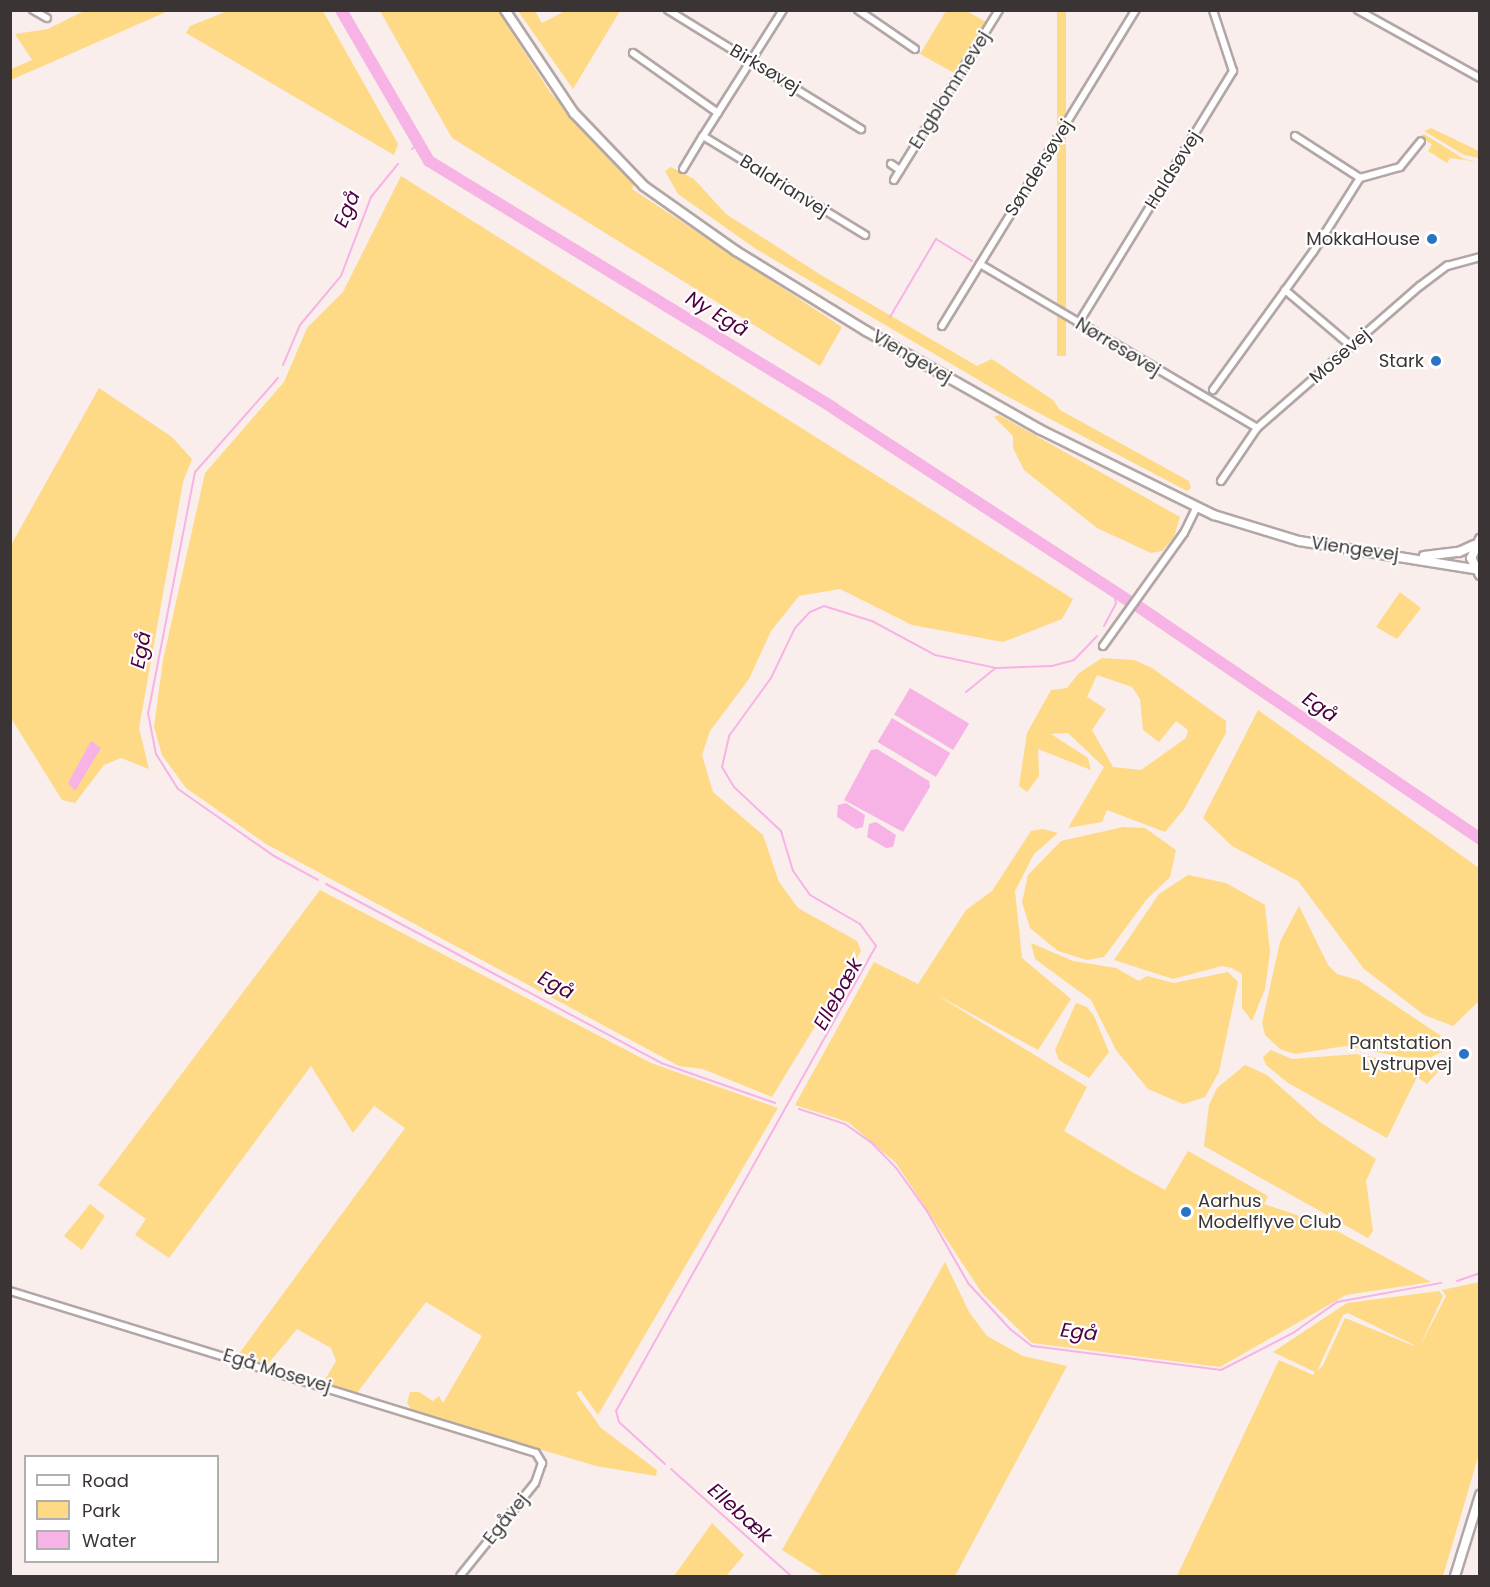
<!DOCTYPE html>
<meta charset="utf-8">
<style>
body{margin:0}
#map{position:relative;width:1490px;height:1587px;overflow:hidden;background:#faeeec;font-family:Poppins,sans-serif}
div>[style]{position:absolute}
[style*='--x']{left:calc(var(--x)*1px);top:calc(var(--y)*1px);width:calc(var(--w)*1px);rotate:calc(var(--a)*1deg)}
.green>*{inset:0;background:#fed986;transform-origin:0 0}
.water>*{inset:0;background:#f7b3e5;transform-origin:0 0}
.stream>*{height:2px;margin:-1px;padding:0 1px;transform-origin:1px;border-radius:1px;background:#f7b3e5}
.river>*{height:12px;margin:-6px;padding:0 6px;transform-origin:6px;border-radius:6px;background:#f7b3e5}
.roads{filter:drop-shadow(2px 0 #b2a7a5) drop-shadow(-2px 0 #b2a7a5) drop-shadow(0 2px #b2a7a5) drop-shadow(0 -2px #b2a7a5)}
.minor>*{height:6px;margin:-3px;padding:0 3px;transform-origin:3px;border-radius:3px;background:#fff}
.tertiary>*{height:8px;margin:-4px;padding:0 4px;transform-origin:4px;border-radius:4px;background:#fff}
.dots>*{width:16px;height:16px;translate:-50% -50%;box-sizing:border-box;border:3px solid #fff;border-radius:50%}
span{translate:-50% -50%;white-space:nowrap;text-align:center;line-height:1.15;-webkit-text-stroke:4.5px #fff;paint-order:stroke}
.street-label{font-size:18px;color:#3a3534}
.poi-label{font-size:18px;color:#3a3534}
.right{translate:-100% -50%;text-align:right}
.left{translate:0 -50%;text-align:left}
.water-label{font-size:20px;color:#4d0041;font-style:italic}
.frame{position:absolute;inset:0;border:12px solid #3a3534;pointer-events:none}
.legend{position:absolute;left:24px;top:1455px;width:195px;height:108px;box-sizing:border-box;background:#fff;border:2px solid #b0aeae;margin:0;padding:8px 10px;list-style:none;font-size:18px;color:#3a3534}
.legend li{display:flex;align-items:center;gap:12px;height:30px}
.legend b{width:30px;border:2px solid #b0aeae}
</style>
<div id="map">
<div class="green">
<div style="clip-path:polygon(86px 10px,168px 11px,11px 80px,11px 69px,32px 60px,15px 34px,48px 29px)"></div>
<div style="clip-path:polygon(230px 10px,323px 11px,398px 144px,394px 155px,186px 33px,190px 26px)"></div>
<div style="clip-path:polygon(380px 11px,498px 11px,550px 92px,634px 184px,632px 189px,842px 327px,820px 366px,452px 138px)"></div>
<div style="clip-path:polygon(518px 11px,535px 11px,542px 23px,565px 11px,620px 11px,573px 89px)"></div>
<div style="clip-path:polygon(946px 11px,967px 11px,986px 22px,954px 73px,920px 54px)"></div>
<div style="left:1057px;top:11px;width:9px;height:345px"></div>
<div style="clip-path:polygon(1431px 128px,1479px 151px,1479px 158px,1464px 155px,1424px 131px)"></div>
<div style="clip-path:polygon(1424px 134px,1464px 159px,1479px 162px,1450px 158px,1447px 163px,1428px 151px,1432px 144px,1418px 137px)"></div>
<div style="clip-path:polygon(671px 167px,694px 179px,726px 214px,821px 275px,977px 366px,992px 359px,1053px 400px,1060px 410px,1189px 481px,1191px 488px,1187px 491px,999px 392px,756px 249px,678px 194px,665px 171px)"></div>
<div style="clip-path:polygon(401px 176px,1073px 599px,1062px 619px,1003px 642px,912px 625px,840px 589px,799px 596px,771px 631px,749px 679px,710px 731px,702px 755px,713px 792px,763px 835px,779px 882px,798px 908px,857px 941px,861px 951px,772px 1097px,703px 1069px,679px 1066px,266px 844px,186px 788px,162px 755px,154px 727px,163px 660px,205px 473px,284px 382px,307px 328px,343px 292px)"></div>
<div style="clip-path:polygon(99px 388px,172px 437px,192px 459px,183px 482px,139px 728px,149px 769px,121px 758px,104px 765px,75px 803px,62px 800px,11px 718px,11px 545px)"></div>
<div style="clip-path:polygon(999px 415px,1180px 517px,1174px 537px,1162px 551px,1151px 553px,1097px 528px,1024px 470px,1013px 448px,1013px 436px,994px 417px)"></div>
<div style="clip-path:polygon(1400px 592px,1421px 608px,1397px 639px,1376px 627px)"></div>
<div style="clip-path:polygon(evenodd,1102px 658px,1134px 660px,1152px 668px,1226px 721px,1226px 733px,1184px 809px,1165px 832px,1107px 810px,1102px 822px,1068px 828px,1104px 767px,1068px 733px,1051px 734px,1088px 758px,1091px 770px,1038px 749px,1039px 776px,1027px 792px,1019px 786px,1027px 733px,1051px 690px,1067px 688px,1079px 673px,1102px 658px,1097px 675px,1132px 687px,1140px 699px,1143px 730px,1159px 742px,1176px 721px,1188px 730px,1186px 738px,1141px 770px,1113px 767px,1092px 730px,1106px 709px,1087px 697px,1097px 675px)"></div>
<div style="clip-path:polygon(1258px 710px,1479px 868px,1479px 1001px,1453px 1026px,1424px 1015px,1364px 969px,1298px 881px,1232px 846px,1203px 818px)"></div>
<div style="clip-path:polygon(1123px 827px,1145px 828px,1176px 850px,1170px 877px,1147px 899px,1104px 957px,1087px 960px,1058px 951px,1030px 928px,1022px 902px,1028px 875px,1061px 841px)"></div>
<div style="clip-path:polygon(1043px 829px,1058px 833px,1034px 854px,1015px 891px,1022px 958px,1071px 999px,1038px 1050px,935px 994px,1087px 1087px,1064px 1131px,1134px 1173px,1165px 1190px,1188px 1151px,1268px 1196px,1264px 1204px,1326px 1225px,1431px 1282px,1346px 1295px,1220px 1367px,1032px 1343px,982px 1293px,896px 1163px,848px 1122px,795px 1105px,874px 962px,918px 984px,966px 910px,992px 891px,1031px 831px)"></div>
<div style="clip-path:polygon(1188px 875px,1226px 883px,1265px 905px,1270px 952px,1265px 989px,1252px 1021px,1242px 1008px,1242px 974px,1232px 968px,1222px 966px,1173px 979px,1114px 960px,1159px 894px)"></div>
<div style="clip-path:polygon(320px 890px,651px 1063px,778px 1108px,598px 1415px,580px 1390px,576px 1393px,601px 1428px,657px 1470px,656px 1476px,596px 1466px,412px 1411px,407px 1403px,410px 1392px,419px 1392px,433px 1401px,439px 1396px,443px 1403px,482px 1336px,426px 1302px,357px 1393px,323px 1383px,336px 1361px,331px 1348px,297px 1329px,267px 1365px,238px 1355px,405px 1128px,374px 1106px,353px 1133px,311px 1066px,169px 1258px,135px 1235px,146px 1219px,98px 1185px)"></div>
<div style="clip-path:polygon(1299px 906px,1328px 965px,1337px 974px,1358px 980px,1441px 1036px,1448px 1049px,1423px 1061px,1345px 1046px,1295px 1054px,1280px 1049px,1265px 1035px,1262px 1023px,1280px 942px)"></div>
<div style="clip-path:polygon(1031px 943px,1073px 961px,1116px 968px,1139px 981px,1147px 976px,1174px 983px,1228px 972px,1238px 982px,1219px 1072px,1205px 1097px,1183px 1104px,1148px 1089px,1116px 1050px,1091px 1000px,1035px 959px)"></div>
<div style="clip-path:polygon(1076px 1003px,1087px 1007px,1094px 1016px,1109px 1052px,1089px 1078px,1059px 1060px,1055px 1050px)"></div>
<div style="clip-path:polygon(1271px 1050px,1292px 1059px,1356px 1054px,1409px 1064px,1446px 1063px,1427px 1084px,1417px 1077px,1387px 1138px,1288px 1083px,1266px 1065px,1263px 1057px)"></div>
<div style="clip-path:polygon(1245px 1065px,1267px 1075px,1320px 1122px,1376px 1159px,1366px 1181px,1373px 1231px,1368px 1238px,1204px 1146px,1209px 1105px,1217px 1088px)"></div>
<div style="clip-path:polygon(90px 1204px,105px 1216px,82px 1250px,64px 1236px)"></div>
<div style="clip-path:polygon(945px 1262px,969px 1312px,987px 1336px,1023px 1356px,1067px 1366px,955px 1576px,823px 1576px,782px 1550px)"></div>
<div style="clip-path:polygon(evenodd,1479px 1282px,1479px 1454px,1443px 1576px,1177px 1576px,1279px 1360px,1313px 1375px,1315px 1372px,1273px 1352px,1347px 1303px,1439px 1291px,1443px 1296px,1419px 1348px,1446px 1296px,1442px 1290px,1479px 1282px,1348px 1313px,1414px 1345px,1414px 1346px,1345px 1318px,1322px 1367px,1317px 1371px,1343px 1315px,1348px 1313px)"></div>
<div style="clip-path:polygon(712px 1523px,744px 1555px,726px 1576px,674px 1576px)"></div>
</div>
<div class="water">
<div style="left:910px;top:688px;width:69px;height:31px;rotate:31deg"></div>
<div style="left:892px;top:718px;width:68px;height:28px;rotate:31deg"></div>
<div style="clip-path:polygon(91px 741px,101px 748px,75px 791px,68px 783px)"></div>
<div style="clip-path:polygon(877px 749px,929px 781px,930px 787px,903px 832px,844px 800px,871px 750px)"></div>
<div style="clip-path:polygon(846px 803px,865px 815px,863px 827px,856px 829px,837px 817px,838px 805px)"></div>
<div style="clip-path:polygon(876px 822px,896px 835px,893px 847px,886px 848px,867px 837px,869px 824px)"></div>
</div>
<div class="stream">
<div style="--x:412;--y:149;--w:6;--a:-39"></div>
<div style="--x:890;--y:317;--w:91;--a:-59.5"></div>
<div style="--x:936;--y:239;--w:42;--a:31.4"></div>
<div style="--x:283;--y:365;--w:43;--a:-67"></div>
<div style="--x:300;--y:325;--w:64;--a:-50.1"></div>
<div style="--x:341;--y:276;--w:85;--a:-69.2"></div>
<div style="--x:371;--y:197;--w:43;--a:-50.7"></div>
<div style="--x:278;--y:378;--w:125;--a:131.4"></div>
<div style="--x:195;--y:472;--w:246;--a:101"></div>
<div style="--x:148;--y:713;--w:42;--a:79"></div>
<div style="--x:156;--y:754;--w:41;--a:57.8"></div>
<div style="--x:178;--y:789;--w:117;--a:34.9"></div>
<div style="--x:274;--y:856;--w:50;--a:28.6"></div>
<div style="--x:1104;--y:626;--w:26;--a:-62"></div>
<div style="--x:1116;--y:603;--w:13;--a:-103"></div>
<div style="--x:966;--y:692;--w:38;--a:-39"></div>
<div style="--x:326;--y:884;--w:380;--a:28.1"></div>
<div style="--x:661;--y:1063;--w:121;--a:19.3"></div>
<div style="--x:799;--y:1109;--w:48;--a:18.1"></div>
<div style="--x:845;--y:1124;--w:32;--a:35"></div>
<div style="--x:871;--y:1142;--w:37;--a:46"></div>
<div style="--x:897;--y:1169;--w:52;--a:54.5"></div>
<div style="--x:927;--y:1211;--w:83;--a:60.3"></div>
<div style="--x:968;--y:1283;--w:62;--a:47.6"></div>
<div style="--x:1010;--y:1329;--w:28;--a:38"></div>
<div style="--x:1032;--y:1346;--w:191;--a:7.2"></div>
<div style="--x:1221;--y:1370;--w:81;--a:-27.2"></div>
<div style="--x:1293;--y:1333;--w:54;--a:-35.2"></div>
<div style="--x:1337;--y:1302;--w:106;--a:-10.4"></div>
<div style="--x:1457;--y:1281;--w:24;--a:-19"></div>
<div style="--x:665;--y:1464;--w:62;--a:-137.6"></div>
<div style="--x:619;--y:1422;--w:11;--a:-105"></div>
<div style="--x:616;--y:1411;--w:533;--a:-60.79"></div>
<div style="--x:876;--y:946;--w:27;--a:-126"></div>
<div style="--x:860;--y:924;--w:58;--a:-149.9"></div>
<div style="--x:810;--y:895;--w:29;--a:-125"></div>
<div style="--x:793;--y:871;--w:42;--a:-106.7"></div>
<div style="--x:781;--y:831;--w:64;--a:-136.9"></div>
<div style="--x:734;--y:787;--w:23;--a:-121"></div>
<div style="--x:722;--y:767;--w:32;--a:-77"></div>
<div style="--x:729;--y:736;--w:72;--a:-54.1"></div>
<div style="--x:771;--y:678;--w:55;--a:-64.4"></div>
<div style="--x:795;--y:628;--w:22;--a:-47"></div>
<div style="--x:810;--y:612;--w:15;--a:-23"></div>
<div style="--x:824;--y:606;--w:50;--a:17.4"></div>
<div style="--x:872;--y:621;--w:72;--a:28.4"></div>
<div style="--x:935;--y:655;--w:62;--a:12"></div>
<div style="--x:996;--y:668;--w:56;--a:-2"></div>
<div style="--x:1052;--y:666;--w:23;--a:-15"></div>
<div style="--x:1074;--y:660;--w:33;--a:-46"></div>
<div style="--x:671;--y:1469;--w:161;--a:41.7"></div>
</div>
<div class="river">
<div style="--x:341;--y:10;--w:175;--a:59.8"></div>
<div style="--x:429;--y:161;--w:474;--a:31.4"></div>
<div style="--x:833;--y:408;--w:352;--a:33.1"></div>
<div style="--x:1139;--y:607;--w:412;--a:34.2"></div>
</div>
<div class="roads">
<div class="minor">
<div style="--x:33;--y:10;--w:16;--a:30"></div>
<div style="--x:668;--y:10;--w:227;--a:31.7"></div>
<div style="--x:783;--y:10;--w:149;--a:122.4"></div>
<div style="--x:703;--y:136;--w:190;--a:31.4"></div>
<div style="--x:858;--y:10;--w:69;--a:34.4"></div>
<div style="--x:1358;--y:10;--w:140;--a:29.1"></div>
<div style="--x:633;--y:53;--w:104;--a:35.2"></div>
<div style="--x:1295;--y:136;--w:77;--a:32.9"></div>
<div style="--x:1360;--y:178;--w:41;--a:-15.4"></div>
<div style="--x:1400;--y:167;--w:33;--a:-51"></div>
<div style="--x:891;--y:164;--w:11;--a:34"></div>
<div style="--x:683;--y:169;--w:39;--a:-59"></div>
<div style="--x:894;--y:180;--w:200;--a:-58.3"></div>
<div style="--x:980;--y:264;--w:322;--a:30.6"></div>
<div style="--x:1285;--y:290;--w:87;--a:40.3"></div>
<div style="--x:1078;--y:324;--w:297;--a:-58.5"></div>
<div style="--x:1233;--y:71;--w:64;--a:-108.2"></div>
<div style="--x:942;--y:326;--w:371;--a:-58.5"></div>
<div style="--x:1213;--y:390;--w:170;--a:-54.1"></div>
<div style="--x:1313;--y:252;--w:88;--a:-57.6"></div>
<div style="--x:1221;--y:481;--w:64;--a:-55.8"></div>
<div style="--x:1257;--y:428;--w:216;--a:-41.1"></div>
<div style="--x:1420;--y:286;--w:34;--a:-37"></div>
<div style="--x:1447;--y:266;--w:34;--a:-15"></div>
<div style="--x:1103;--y:646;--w:139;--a:-54.4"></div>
<div style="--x:1184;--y:533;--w:28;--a:-64"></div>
<div style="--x:10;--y:1291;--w:550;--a:17.12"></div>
<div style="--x:536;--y:1453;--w:12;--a:59"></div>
<div style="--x:542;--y:1463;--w:21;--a:109"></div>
<div style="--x:535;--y:1483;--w:119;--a:128.9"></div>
</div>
<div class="tertiary">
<div style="--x:505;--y:10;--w:124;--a:56.2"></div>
<div style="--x:574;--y:113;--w:101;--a:46.2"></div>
<div style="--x:644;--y:186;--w:113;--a:35.2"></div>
<div style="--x:736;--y:251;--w:153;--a:31.6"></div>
<div style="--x:866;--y:331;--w:199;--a:29.5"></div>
<div style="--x:1039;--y:429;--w:195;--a:26.2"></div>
<div style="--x:1214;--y:515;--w:89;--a:17"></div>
<div style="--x:1299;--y:541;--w:177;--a:9.1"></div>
<div style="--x:1480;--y:539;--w:21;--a:115"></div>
<div style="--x:1471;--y:558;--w:19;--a:62"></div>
<div style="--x:1424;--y:556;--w:35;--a:-7"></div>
<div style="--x:1459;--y:552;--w:17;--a:-25"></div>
<div style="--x:1455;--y:1576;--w:85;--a:-72.8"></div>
</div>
</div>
<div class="dots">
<div style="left:1432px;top:239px;background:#2974c4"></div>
<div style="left:1436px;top:361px;background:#2974c4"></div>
<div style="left:1464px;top:1054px;background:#2974c4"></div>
<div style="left:1186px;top:1212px;background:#2974c4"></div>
</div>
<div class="street-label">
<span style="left:765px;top:69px;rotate:31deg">Birksøvej</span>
<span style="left:950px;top:90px;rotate:-58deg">Engblommevej</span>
<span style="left:1039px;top:168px;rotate:-58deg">Søndersøvej</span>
<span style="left:1173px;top:170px;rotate:-58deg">Haldsøvej</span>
<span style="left:784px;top:186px;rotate:32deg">Baldrianvej</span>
<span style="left:1118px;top:347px;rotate:31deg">Nørresøvej</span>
<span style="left:1340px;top:356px;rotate:-41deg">Mosevej</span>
<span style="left:912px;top:357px;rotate:30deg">Viengevej</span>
<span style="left:1355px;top:549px;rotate:8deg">Viengevej</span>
<span style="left:277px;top:1371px;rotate:17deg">Egå Mosevej</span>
<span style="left:506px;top:1519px;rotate:-51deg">Egåvej</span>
</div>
<div class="poi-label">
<span class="right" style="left:1420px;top:239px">MokkaHouse</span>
<span class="right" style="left:1424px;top:361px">Stark</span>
<span class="right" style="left:1452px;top:1054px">Pantstation<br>Lystrupvej</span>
<span class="left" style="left:1198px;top:1212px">Aarhus<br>Modelflyve Club</span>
</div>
<div class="water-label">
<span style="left:347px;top:209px;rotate:-67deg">Egå</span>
<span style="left:717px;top:314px;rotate:31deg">Ny Egå</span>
<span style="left:141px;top:650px;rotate:-79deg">Egå</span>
<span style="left:1320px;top:707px;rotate:34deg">Egå</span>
<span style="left:556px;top:985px;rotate:28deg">Egå</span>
<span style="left:838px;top:994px;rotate:-61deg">Ellebæk</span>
<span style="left:1079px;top:1332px;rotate:7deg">Egå</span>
<span style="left:740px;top:1513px;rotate:42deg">Ellebæk</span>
</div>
<div class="frame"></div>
<ul class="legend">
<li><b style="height:8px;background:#fff"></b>Road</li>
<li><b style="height:16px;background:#fed986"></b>Park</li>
<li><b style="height:16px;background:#f7b3e5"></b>Water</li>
</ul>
</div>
